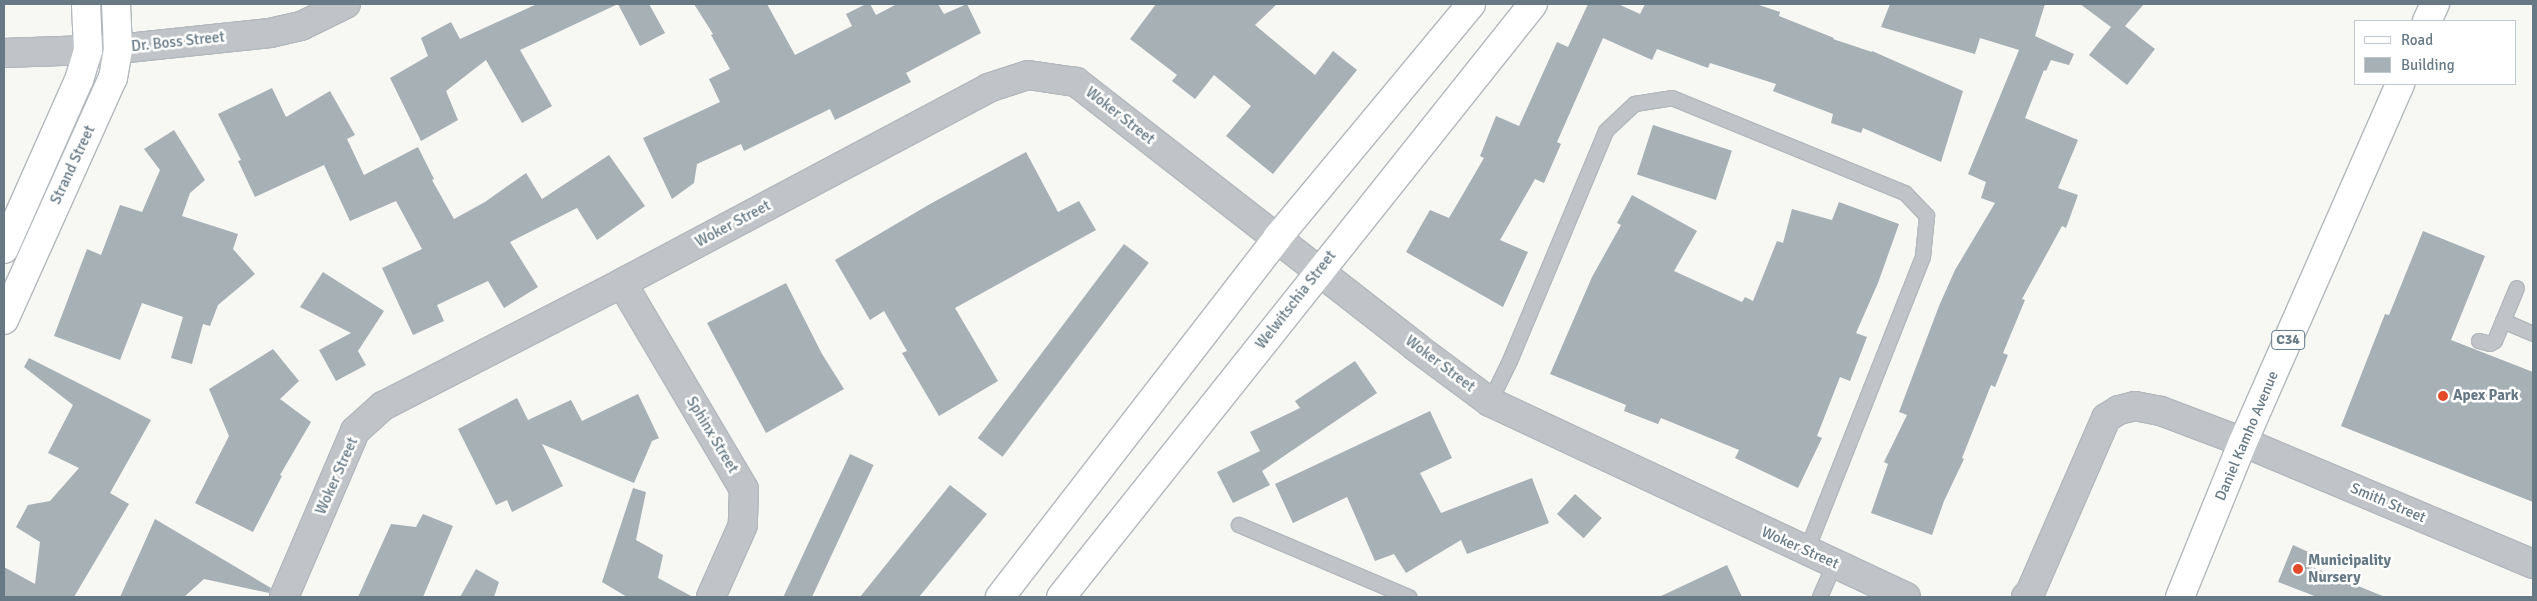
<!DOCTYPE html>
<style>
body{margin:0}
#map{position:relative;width:2537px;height:601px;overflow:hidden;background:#f7f7f4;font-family:Signika,sans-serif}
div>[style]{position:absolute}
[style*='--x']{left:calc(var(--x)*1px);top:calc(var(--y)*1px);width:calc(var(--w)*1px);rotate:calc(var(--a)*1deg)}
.building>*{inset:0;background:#a6b0b5;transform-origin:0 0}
.roads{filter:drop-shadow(1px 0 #b2b8bc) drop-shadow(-1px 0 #b2b8bc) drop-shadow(0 1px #b2b8bc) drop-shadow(0 -1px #b2b8bc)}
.lane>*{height:14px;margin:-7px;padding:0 7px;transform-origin:7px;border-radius:7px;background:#c0c4c8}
.street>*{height:28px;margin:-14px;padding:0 14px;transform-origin:14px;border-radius:14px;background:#c0c4c8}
.secondary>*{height:28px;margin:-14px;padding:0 14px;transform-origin:14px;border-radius:14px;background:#fff}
.primary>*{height:28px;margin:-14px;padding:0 14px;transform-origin:14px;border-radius:14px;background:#fff}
.dots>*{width:14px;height:14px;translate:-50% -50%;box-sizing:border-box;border:2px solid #fff;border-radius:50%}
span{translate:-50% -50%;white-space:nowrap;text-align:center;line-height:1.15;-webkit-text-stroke:5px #fff;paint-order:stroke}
.shield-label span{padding:1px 4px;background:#fff;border:1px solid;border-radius:4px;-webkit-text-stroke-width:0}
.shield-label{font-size:14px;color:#667985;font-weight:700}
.street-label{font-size:15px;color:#667985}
.poi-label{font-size:15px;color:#667985;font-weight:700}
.left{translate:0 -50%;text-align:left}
.frame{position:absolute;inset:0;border:5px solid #667985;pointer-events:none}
.legend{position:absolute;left:2354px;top:20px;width:162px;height:65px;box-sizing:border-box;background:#fff;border:1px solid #c2c9ce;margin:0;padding:6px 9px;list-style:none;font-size:15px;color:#667985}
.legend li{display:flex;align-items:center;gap:10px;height:25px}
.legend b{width:25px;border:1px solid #c2c9ce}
</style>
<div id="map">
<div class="building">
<div style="clip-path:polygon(537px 4px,649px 4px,665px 33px,640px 46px,618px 4px,520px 50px,552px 106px,522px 123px,486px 60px,446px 91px,458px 120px,421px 141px,390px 78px,428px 56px,421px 38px,451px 22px,460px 39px)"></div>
<div style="clip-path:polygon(694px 4px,767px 4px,795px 55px,852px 26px,846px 14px,866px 4px,870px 4px,876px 15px,897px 4px,938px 4px,944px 14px,967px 4px,981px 33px,906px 73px,911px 82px,835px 120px,830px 109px,744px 151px,741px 144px,697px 164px,694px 183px,672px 199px,643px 138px,720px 102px,709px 79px,730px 69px,711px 35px,713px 34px)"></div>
<div style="clip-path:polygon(1156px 4px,1277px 4px,1255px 25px,1315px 75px,1333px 51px,1357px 70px,1273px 174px,1226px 136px,1251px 106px,1214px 75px,1195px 99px,1172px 81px,1177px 75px,1130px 39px)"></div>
<div style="clip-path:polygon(1588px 4px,1618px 4px,1640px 14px,1645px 4px,1756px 4px,1780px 12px,1779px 16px,1834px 38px,1833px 39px,1872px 52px,1872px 51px,1963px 91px,1941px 162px,1863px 128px,1861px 133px,1831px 123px,1833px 114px,1773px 91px,1776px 84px,1710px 63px,1708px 68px,1657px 49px,1652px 60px,1603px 38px,1557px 142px,1561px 144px,1544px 183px,1535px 179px,1500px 240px,1528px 252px,1503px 307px,1406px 252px,1430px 210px,1449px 218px,1484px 158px,1480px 156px,1496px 116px,1519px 126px,1557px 42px,1568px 47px)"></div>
<div style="clip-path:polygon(1890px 4px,2045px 4px,2035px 36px,2074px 54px,2069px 65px,2051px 60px,2046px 71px,2044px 70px,2025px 118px,2078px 140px,2058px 188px,2078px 195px,2066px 228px,2062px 226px,2022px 299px,2025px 300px,2003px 353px,2008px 355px,1995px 387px,1991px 385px,1962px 458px,1964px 459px,1944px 501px,1932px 535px,1871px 513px,1888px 464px,1884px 462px,1907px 415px,1899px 412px,1939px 306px,1955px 270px,1995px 203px,1981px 198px,1986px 182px,1968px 174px,2019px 50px,1980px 38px,1975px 54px,1881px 27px)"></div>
<div style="clip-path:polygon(2080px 4px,2144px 4px,2125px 26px,2155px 49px,2127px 85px,2089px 55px,2111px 27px)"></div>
<div style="clip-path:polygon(272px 88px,286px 117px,330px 91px,355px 135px,347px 139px,364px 175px,418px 147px,434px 179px,432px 180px,454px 219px,485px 202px,526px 173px,542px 199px,609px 155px,645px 206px,597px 240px,577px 208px,510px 242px,538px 287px,504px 308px,488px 281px,437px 305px,444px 321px,413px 335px,382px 268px,422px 249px,396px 201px,350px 221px,324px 165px,255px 197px,238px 161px,241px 160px,218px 114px)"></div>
<div style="left:1653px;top:125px;width:83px;height:52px;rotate:18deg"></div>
<div style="clip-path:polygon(174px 130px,205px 180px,190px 193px,182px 216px,238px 234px,233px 249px,255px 274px,218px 305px,210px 326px,203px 324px,192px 364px,171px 358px,183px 317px,142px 303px,120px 360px,54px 336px,87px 249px,101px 255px,120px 205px,142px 212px,160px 170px,144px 149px)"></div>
<div style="clip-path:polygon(1026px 152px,1058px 212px,1079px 201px,1096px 230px,955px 308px,998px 381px,939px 416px,902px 353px,907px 351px,884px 311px,870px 320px,835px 260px,930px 204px)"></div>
<div style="clip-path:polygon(1632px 195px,1697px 231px,1674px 271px,1742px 302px,1745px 297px,1753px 301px,1777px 241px,1783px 243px,1792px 209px,1832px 220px,1839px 202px,1899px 224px,1878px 283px,1856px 333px,1867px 337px,1850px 381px,1840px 377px,1817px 436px,1822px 438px,1798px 488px,1735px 458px,1739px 450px,1661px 418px,1658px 424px,1624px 411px,1626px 405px,1550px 374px,1592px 277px,1621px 225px,1617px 223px)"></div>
<div style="clip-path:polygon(2423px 231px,2485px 256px,2451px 340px,2533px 372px,2533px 502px,2341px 426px,2385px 314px,2389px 315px)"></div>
<div style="left:1124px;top:244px;width:31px;height:243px;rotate:37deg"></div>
<div style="clip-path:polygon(323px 272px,384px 311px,358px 351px,366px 365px,336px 381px,319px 350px,351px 333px,300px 307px)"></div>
<div style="clip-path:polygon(786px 283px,822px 354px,844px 389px,766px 433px,707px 323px)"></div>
<div style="clip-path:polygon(273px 349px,299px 381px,280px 399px,311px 422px,280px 475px,282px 476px,253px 532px,195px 503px,229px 436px,209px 389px)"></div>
<div style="clip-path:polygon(29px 358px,151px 420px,110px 493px,129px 504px,74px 597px,4px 597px,4px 567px,35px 584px,40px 542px,16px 527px,28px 505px,50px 501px,79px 468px,48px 453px,73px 405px,24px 367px)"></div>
<div style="clip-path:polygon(1355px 361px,1377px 393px,1262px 471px,1270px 485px,1233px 503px,1217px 472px,1260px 451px,1250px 432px,1300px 408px,1295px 401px)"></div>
<div style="clip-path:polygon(638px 394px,659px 438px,652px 441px,634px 483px,542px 444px,563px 486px,512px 512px,507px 500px,496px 505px,458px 429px,517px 398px,528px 420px,571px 400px,582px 421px)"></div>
<div style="clip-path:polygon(1430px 411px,1452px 458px,1420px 473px,1441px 513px,1532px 478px,1549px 523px,1467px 554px,1461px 540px,1406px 573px,1394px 554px,1375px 561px,1347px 497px,1293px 523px,1275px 484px)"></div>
<div style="left:850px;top:454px;width:26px;height:157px;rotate:25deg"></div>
<div style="clip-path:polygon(950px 485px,987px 514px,919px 597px,860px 597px)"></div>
<div style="clip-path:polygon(633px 488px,646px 492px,636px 540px,663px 555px,658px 578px,693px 597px,627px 597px,602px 582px)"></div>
<div style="left:1575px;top:494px;width:36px;height:27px;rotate:42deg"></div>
<div style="clip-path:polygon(423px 514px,453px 526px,423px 597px,358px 597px,391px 524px,416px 527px)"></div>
<div style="clip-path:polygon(155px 519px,271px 588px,269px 593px,204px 579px,184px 597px,120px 597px)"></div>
<div style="clip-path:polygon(2293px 545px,2317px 556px,2312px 567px,2385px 597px,2317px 597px,2278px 582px)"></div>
<div style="clip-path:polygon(1727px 565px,1742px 597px,1659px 597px)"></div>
<div style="clip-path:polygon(476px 569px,499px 582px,494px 597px,460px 597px)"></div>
</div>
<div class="roads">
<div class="lane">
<div style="--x:2503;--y:321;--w:33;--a:23"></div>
<div style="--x:2479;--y:341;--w:11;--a:15"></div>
<div style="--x:2490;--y:344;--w:6;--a:-31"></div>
<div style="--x:2495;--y:341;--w:57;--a:-67.5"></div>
<div style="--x:1490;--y:402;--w:46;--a:-64"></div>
<div style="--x:1510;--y:361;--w:249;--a:-67.3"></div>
<div style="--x:1606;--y:131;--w:40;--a:-43"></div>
<div style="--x:1635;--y:104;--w:37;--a:-9"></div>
<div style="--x:1672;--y:98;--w:252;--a:22.2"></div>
<div style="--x:1905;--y:193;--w:32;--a:46"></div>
<div style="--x:1927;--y:216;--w:41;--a:95.6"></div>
<div style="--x:1923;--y:257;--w:317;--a:111.6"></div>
<div style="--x:1239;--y:525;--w:185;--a:23"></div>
<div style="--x:1820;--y:597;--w:37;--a:-66"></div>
</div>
<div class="street">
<div style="--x:4;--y:53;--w:114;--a:-2"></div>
<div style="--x:118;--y:49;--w:153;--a:-6"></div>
<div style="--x:270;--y:33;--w:32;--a:-13"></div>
<div style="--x:301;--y:26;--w:50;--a:-26.1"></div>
<div style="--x:622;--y:283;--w:239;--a:59.4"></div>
<div style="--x:744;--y:489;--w:36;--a:92"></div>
<div style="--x:743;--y:525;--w:79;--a:114"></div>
<div style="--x:284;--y:597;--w:181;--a:-66.8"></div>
<div style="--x:355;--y:431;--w:38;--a:-42"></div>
<div style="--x:383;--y:406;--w:269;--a:-27.2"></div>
<div style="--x:622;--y:283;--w:415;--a:-28"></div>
<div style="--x:988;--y:88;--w:42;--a:-18"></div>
<div style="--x:1028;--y:75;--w:49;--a:8.3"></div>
<div style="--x:1076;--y:82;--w:431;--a:37.9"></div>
<div style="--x:1416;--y:347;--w:92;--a:36.6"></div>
<div style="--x:1490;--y:402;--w:459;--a:25.1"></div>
<div style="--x:2026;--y:597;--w:6;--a:-45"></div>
<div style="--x:2030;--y:593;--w:191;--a:-66.5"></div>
<div style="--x:2106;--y:418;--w:15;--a:-32"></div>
<div style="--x:2119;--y:410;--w:16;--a:-14"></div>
<div style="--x:2135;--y:406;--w:26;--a:11"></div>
<div style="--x:2161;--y:411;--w:88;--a:20.7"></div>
<div style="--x:2243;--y:442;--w:315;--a:22.8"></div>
</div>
<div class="secondary">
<div style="--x:4;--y:249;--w:185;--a:-66.1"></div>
<div style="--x:79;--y:80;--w:31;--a:-73"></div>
<div style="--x:88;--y:50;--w:46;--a:-92.5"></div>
<div style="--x:4;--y:320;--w:265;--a:-65.8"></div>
<div style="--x:113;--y:78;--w:29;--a:-80"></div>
<div style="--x:118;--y:49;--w:45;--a:-92.5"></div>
<div style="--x:1000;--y:597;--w:453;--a:-52.3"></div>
<div style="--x:1277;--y:238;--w:304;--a:-50.3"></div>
<div style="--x:1061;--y:597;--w:758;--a:-51.48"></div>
</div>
<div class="primary">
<div style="--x:2427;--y:21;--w:19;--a:-65"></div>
<div style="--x:2180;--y:597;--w:167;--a:-67.9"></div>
<div style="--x:2243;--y:442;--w:391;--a:-66.3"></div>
</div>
</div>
<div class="dots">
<div style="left:2443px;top:396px;background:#e24a29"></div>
<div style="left:2298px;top:569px;background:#e24a29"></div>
</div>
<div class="shield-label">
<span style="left:2288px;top:340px">C34</span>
</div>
<div class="street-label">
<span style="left:178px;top:42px;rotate:-6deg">Dr. Boss Street</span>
<span style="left:1120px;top:116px;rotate:38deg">Woker Street</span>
<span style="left:73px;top:165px;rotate:-65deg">Strand Street</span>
<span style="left:733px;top:224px;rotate:-28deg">Woker Street</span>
<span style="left:1296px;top:300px;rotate:-52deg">Welwitschia Street</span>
<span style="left:1440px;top:364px;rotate:37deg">Woker Street</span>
<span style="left:712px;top:435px;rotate:59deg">Sphinx Street</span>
<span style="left:2247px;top:436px;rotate:-67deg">Daniel Kamho Avenue</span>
<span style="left:337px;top:476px;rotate:-66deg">Woker Street</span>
<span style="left:2388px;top:503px;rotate:23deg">Smith Street</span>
<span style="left:1800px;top:548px;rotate:24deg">Woker Street</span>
</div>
<div class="poi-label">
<span class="left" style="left:2453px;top:396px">Apex Park</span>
<span class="left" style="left:2308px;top:569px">Municipality<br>Nursery</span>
</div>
<div class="frame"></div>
<ul class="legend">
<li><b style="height:6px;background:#fff"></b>Road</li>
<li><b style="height:14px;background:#a6b0b5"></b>Building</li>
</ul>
</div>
